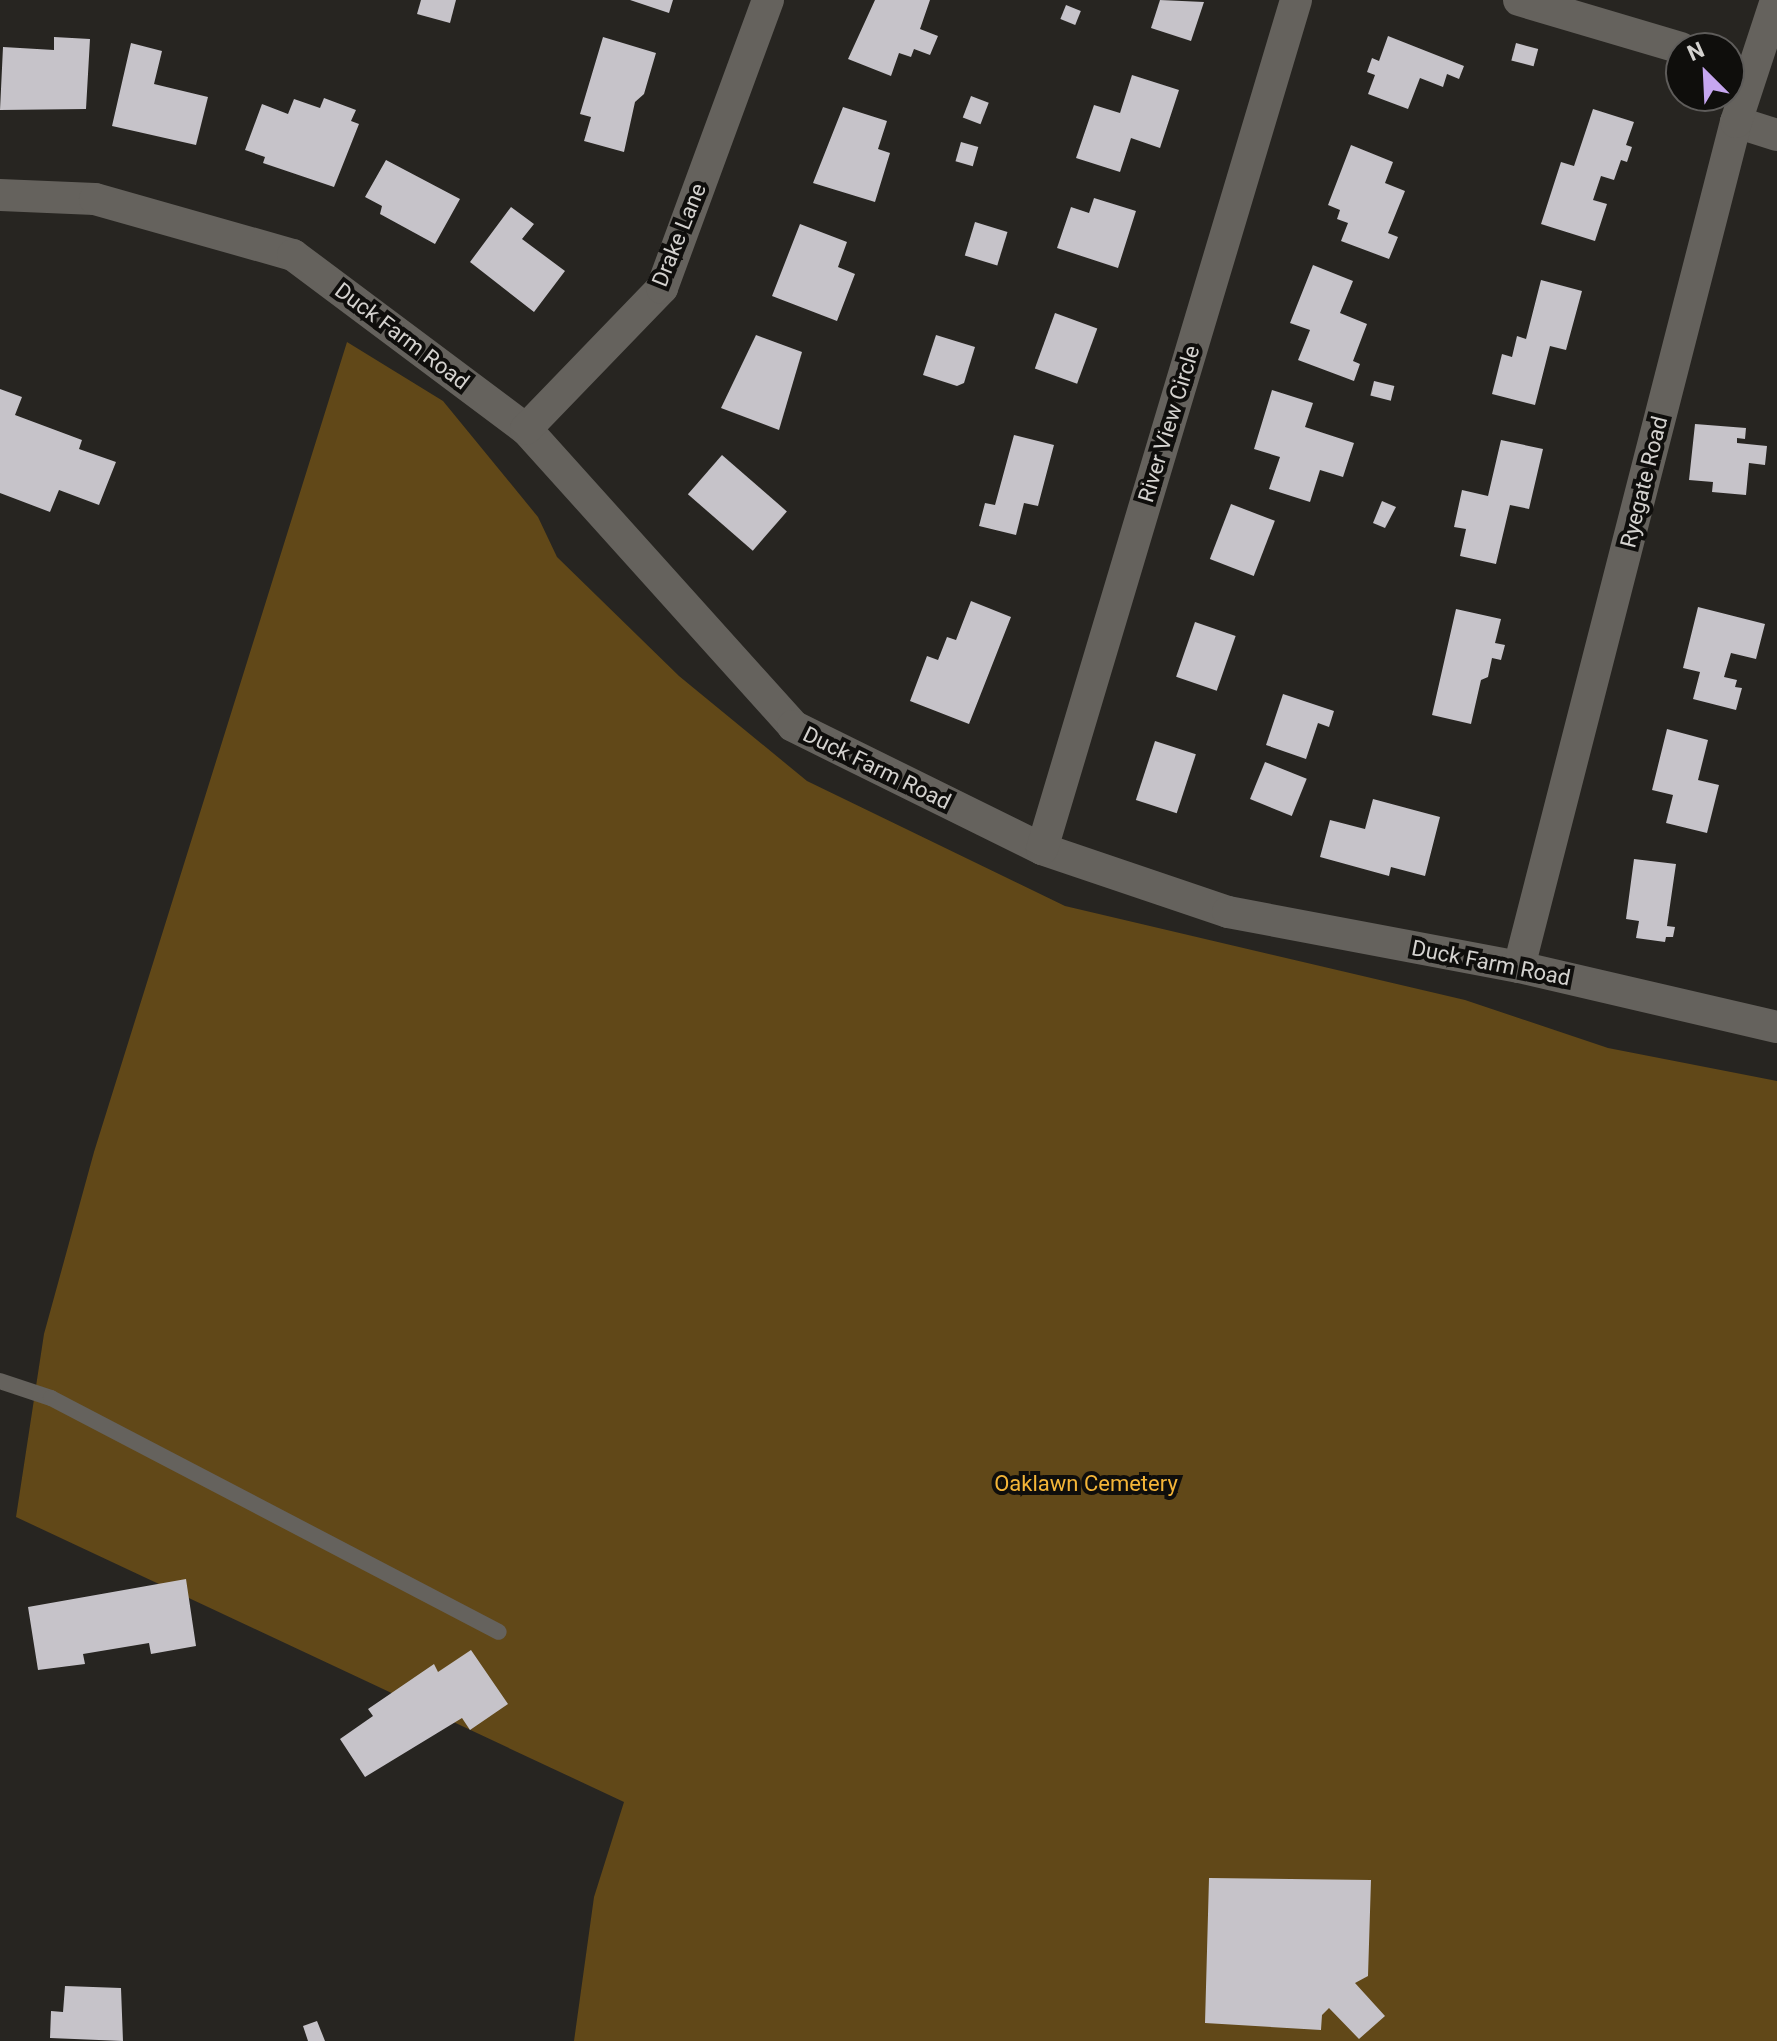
<!DOCTYPE html>
<style>
body{margin:0}
#map{position:relative;width:1777px;height:2041px;overflow:hidden;background:#272521;font-family:Roboto,sans-serif}
div>[style]{position:absolute}
[style*='--x']{left:calc(var(--x)*1px);top:calc(var(--y)*1px);width:calc(var(--w)*1px);rotate:calc(var(--a)*1deg)}
.green>*{inset:0;background:#614818}
.building>*{inset:0;background:#c6c3c9;transform-origin:0 0}
.service>*{height:16px;margin:-8px;padding:0 8px;transform-origin:8px;border-radius:8px;background:#65625d}
.minor>*{height:32px;margin:-16px;padding:0 16px;transform-origin:16px;border-radius:16px;background:#65625d}
span{translate:-50% -50%;white-space:nowrap;text-align:center;line-height:1.15;-webkit-text-stroke:8px #0f0e0c;paint-order:stroke}
.street-label{font-size:22px;color:#d4d2cf}
.park-label{font-size:22px;color:#f4b538}
.north{position:absolute;left:1665px;top:32px;width:80px;height:80px;box-sizing:border-box;background:#0f0e0c;border:2px solid #5e5c5a;border-radius:50%;rotate:336deg;font-size:22px;font-weight:700;line-height:32px;text-align:center;color:#d4d2cf}
.north::after{content:'';display:block;margin:auto;width:28px;height:36px;background:#c6a6f0;clip-path:polygon(50% 0,100% 100%,50% 72%,0 100%)}
</style>
<div id="map">
<div class="green">
<div style="clip-path:polygon(347px 342px,443px 401px,538px 517px,557px 557px,679px 676px,807px 781px,1065px 906px,1465px 1000px,1608px 1048px,1777px 1081px,1777px 2041px,574px 2041px,594px 1897px,624px 1802px,16px 1517px,44px 1334px,94px 1152px)"></div>
</div>
<div class="building">
<div style="clip-path:polygon(421px 0,456px 0,450px 23px,417px 14px)"></div>
<div style="clip-path:polygon(630px 0,673px 0,669px 13px)"></div>
<div style="clip-path:polygon(875px 0,930px 0,920px 29px,938px 36px,930px 55px,914px 49px,911px 57px,899px 53px,891px 76px,848px 59px)"></div>
<div style="clip-path:polygon(1160px 0,1204px 2px,1191px 41px,1151px 28px)"></div>
<div style="left:1066px;top:5px;width:16px;height:15px;rotate:22deg"></div>
<div style="clip-path:polygon(1388px 36px,1464px 66px,1459px 79px,1447px 74px,1443px 87px,1420px 78px,1408px 109px,1368px 94px,1375px 75px,1367px 72px,1372px 58px,1379px 61px)"></div>
<div style="clip-path:polygon(54px 37px,90px 39px,86px 109px,0 110px,3px 47px,54px 50px)"></div>
<div style="clip-path:polygon(603px 37px,656px 53px,644px 94px,635px 102px,624px 152px,584px 141px,591px 117px,580px 114px)"></div>
<div style="clip-path:polygon(131px 43px,162px 51px,154px 84px,208px 97px,196px 145px,112px 126px)"></div>
<div style="left:1516px;top:43px;width:23px;height:18px;rotate:15deg"></div>
<div style="clip-path:polygon(1132px 75px,1179px 90px,1160px 148px,1131px 138px,1120px 172px,1076px 158px,1094px 105px,1120px 113px)"></div>
<div style="left:971px;top:96px;width:19px;height:23px;rotate:21deg"></div>
<div style="clip-path:polygon(324px 98px,356px 110px,351px 121px,359px 124px,334px 187px,263px 163px,265px 157px,245px 150px,262px 104px,288px 114px,294px 99px,320px 108px)"></div>
<div style="clip-path:polygon(843px 107px,887px 121px,878px 149px,890px 153px,875px 202px,813px 183px)"></div>
<div style="clip-path:polygon(1593px 109px,1634px 122px,1626px 145px,1632px 147px,1627px 162px,1621px 160px,1614px 180px,1601px 176px,1593px 200px,1607px 204px,1595px 241px,1541px 224px,1561px 162px,1574px 166px)"></div>
<div style="left:961px;top:142px;width:18px;height:20px;rotate:16deg"></div>
<div style="clip-path:polygon(1351px 145px,1393px 162px,1385px 183px,1405px 191px,1388px 233px,1398px 237px,1389px 259px,1341px 241px,1348px 223px,1337px 219px,1340px 210px,1328px 205px)"></div>
<div style="clip-path:polygon(386px 160px,460px 199px,435px 244px,380px 214px,382px 206px,365px 197px)"></div>
<div style="clip-path:polygon(1094px 198px,1136px 211px,1118px 268px,1057px 248px,1071px 207px,1089px 213px)"></div>
<div style="clip-path:polygon(511px 207px,534px 224px,522px 239px,565px 271px,534px 312px,470px 262px)"></div>
<div style="left:975px;top:222px;width:34px;height:35px;rotate:17deg"></div>
<div style="clip-path:polygon(800px 224px,847px 242px,838px 267px,855px 274px,837px 321px,772px 296px)"></div>
<div style="clip-path:polygon(1313px 265px,1353px 281px,1340px 313px,1367px 324px,1353px 361px,1360px 364px,1354px 381px,1298px 360px,1310px 330px,1290px 323px)"></div>
<div style="clip-path:polygon(1541px 280px,1582px 291px,1566px 350px,1550px 346px,1535px 405px,1492px 394px,1502px 354px,1512px 357px,1517px 336px,1526px 339px)"></div>
<div style="left:1055px;top:313px;width:45px;height:59px;rotate:20deg"></div>
<div style="clip-path:polygon(756px 335px,802px 352px,779px 430px,721px 408px)"></div>
<div style="clip-path:polygon(936px 335px,975px 347px,964px 383px,957px 386px,923px 375px)"></div>
<div style="left:1374px;top:381px;width:21px;height:15px;rotate:14deg"></div>
<div style="clip-path:polygon(0 389px,22px 397px,15px 415px,82px 440px,79px 449px,116px 462px,99px 505px,59px 490px,50px 512px,0 493px)"></div>
<div style="clip-path:polygon(1272px 390px,1313px 403px,1305px 427px,1354px 443px,1343px 477px,1320px 470px,1310px 502px,1269px 489px,1280px 457px,1254px 449px)"></div>
<div style="clip-path:polygon(1695px 424px,1746px 428px,1745px 439px,1737px 438px,1737px 443px,1767px 446px,1765px 465px,1749px 463px,1746px 495px,1712px 492px,1713px 482px,1689px 480px)"></div>
<div style="clip-path:polygon(1014px 435px,1054px 445px,1038px 506px,1024px 503px,1016px 535px,979px 526px,985px 503px,995px 505px)"></div>
<div style="clip-path:polygon(1501px 440px,1543px 449px,1529px 509px,1510px 505px,1496px 564px,1460px 556px,1466px 529px,1454px 527px,1462px 490px,1488px 496px)"></div>
<div style="left:722px;top:455px;width:86px;height:52px;rotate:41deg"></div>
<div style="clip-path:polygon(1382px 501px,1396px 507px,1385px 528px,1373px 523px)"></div>
<div style="left:1231px;top:504px;width:47px;height:59px;rotate:21deg"></div>
<div style="clip-path:polygon(971px 601px,1011px 617px,969px 724px,910px 701px,927px 656px,938px 660px,947px 637px,956px 640px)"></div>
<div style="clip-path:polygon(1698px 607px,1765px 624px,1756px 659px,1731px 653px,1724px 677px,1737px 680px,1735px 687px,1742px 688px,1736px 710px,1693px 699px,1700px 672px,1683px 668px)"></div>
<div style="clip-path:polygon(1456px 609px,1501px 619px,1495px 643px,1505px 645px,1501px 660px,1492px 658px,1488px 677px,1481px 680px,1471px 724px,1432px 715px)"></div>
<div style="left:1195px;top:622px;width:43px;height:58px;rotate:19deg"></div>
<div style="clip-path:polygon(1283px 694px,1334px 711px,1329px 727px,1318px 723px,1306px 759px,1266px 745px)"></div>
<div style="clip-path:polygon(1667px 729px,1708px 740px,1698px 780px,1719px 785px,1707px 833px,1666px 823px,1673px 795px,1652px 790px)"></div>
<div style="left:1155px;top:741px;width:43px;height:62px;rotate:18deg"></div>
<div style="left:1265px;top:762px;width:45px;height:40px;rotate:22deg"></div>
<div style="clip-path:polygon(1373px 799px,1440px 817px,1425px 876px,1391px 867px,1389px 876px,1320px 857px,1330px 820px,1365px 829px)"></div>
<div style="clip-path:polygon(1634px 859px,1676px 864px,1667px 926px,1675px 927px,1673px 937px,1666px 937px,1665px 942px,1636px 938px,1639px 921px,1626px 919px)"></div>
<div style="clip-path:polygon(186px 1579px,196px 1646px,151px 1654px,149px 1643px,83px 1654px,85px 1664px,38px 1670px,28px 1607px)"></div>
<div style="clip-path:polygon(471px 1650px,508px 1704px,470px 1730px,462px 1718px,365px 1777px,340px 1739px,373px 1716px,368px 1709px,434px 1664px,438px 1672px)"></div>
<div style="clip-path:polygon(1209px 1878px,1371px 1880px,1368px 1976px,1355px 1983px,1385px 2016px,1359px 2039px,1329px 2008px,1322px 2015px,1321px 2030px,1205px 2023px)"></div>
<div style="clip-path:polygon(65px 1986px,121px 1988px,123px 2041px,50px 2038px,51px 2011px,63px 2012px)"></div>
<div style="clip-path:polygon(317px 2021px,325px 2041px,308px 2041px,303px 2026px)"></div>
</div>
<div class="service">
<div style="--x:0;--y:1381;--w:54;--a:18.4"></div>
<div style="--x:51;--y:1398;--w:505;--a:27.58"></div>
</div>
<div class="minor">
<div style="--x:1519;--y:0;--w:169;--a:16.5"></div>
<div style="--x:1736;--y:122;--w:43;--a:17.6"></div>
<div style="--x:0;--y:195;--w:95;--a:2.4"></div>
<div style="--x:95;--y:199;--w:206;--a:15.8"></div>
<div style="--x:293;--y:255;--w:291;--a:36.8"></div>
<div style="--x:526;--y:429;--w:399;--a:48"></div>
<div style="--x:793;--y:726;--w:278;--a:26.3"></div>
<div style="--x:1042;--y:849;--w:196;--a:18.7"></div>
<div style="--x:1228;--y:912;--w:296;--a:10.7"></div>
<div style="--x:1519;--y:967;--w:265;--a:13.1"></div>
<div style="--x:526;--y:429;--w:196;--a:-46"></div>
<div style="--x:662;--y:288;--w:307;--a:-69.8"></div>
<div style="--x:1042;--y:849;--w:886;--a:-73.34"></div>
<div style="--x:1519;--y:967;--w:872;--a:-75.6"></div>
<div style="--x:1736;--y:122;--w:128;--a:-71.8"></div>
</div>
<div class="street-label">
<span style="left:679px;top:235px;rotate:-68deg">Drake Lane</span>
<span style="left:402px;top:336px;rotate:37deg">Duck Farm Road</span>
<span style="left:1169px;top:424px;rotate:-73deg">River View Circle</span>
<span style="left:1644px;top:482px;rotate:-76deg">Ryegate Road</span>
<span style="left:877px;top:768px;rotate:26deg">Duck Farm Road</span>
<span style="left:1491px;top:963px;rotate:11deg">Duck Farm Road</span>
</div>
<div class="park-label">
<span style="left:1086px;top:1484px">Oaklawn Cemetery</span>
</div>
<div class="north">N</div>
</div>
